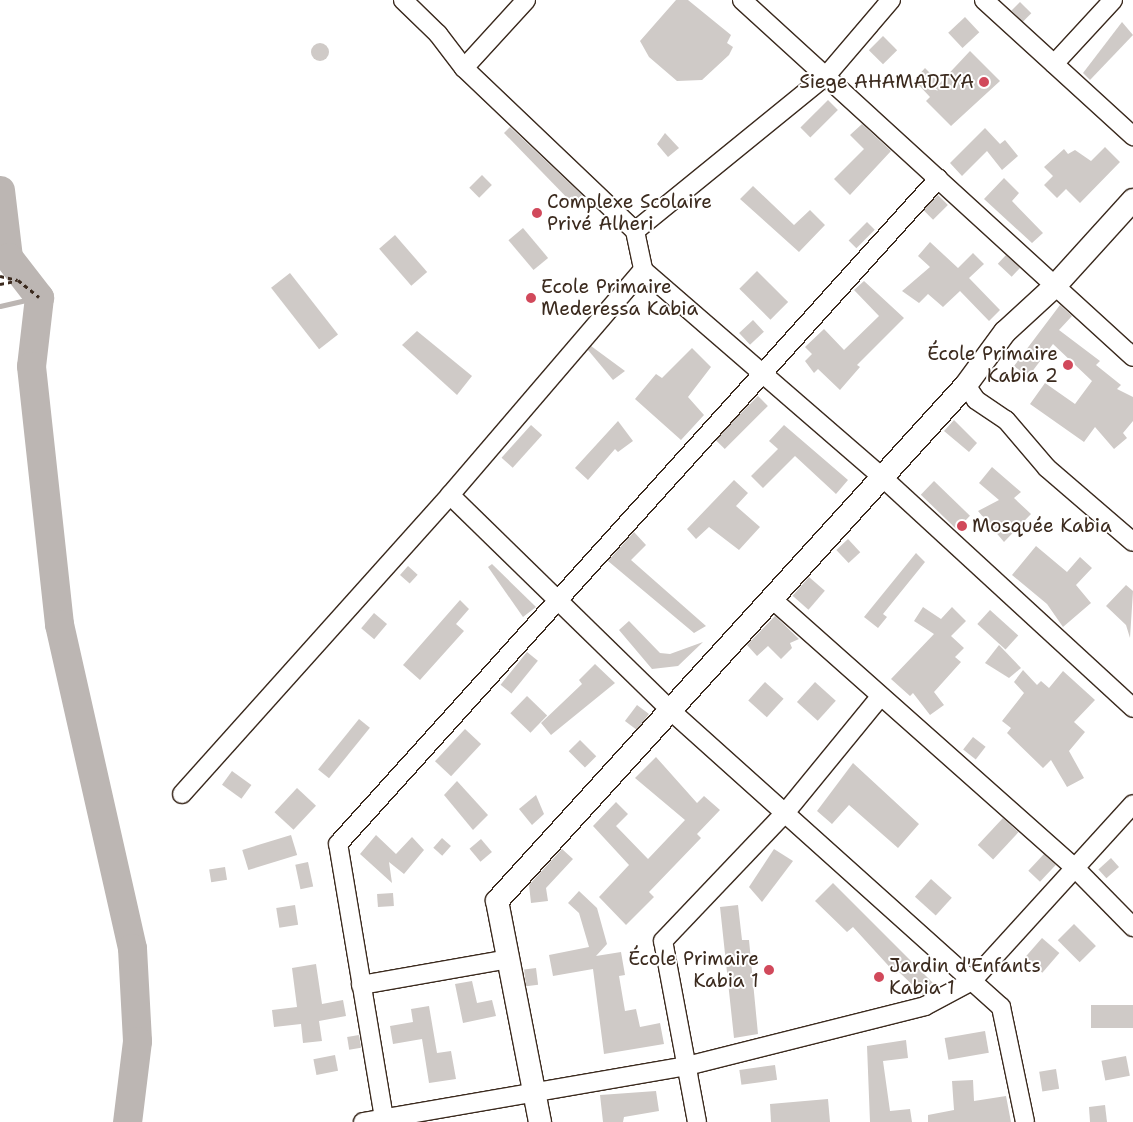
<!DOCTYPE html>
<meta charset="utf-8">
<style>
body{margin:0}
#map{position:relative;width:1133px;height:1122px;overflow:hidden;background:#fff;font-family:"Shantell Sans",sans-serif}
div>[style]{position:absolute}
[style*='--x']{left:calc(var(--x)*1px);top:calc(var(--y)*1px);width:calc(var(--w)*1px);rotate:calc(var(--a)*1deg)}
.stream>*{height:5px;margin:-2.5px;padding:0 2.5px;transform-origin:2.5px;border-radius:2.5px;background:#bcb6b3}
.river>*{height:29px;margin:-14.5px;padding:0 14.5px;transform-origin:14.5px;border-radius:14.5px;background:#bcb6b3}
.building>*{inset:0;background:#cfcac7;transform-origin:0 0}
.round{border-radius:50%}
.path>*{height:3px;margin-top:-1.5px;transform-origin:0;background:repeating-linear-gradient(90deg,#3b2a1e 0 4px,transparent 0 8px)}
.roads{filter:drop-shadow(1px 0 #3b2a1e) drop-shadow(-1px 0 #3b2a1e) drop-shadow(0 1px #3b2a1e) drop-shadow(0 -1px #3b2a1e)}
.minor>*{height:18px;margin:-9px;padding:0 9px;transform-origin:9px;border-radius:9px;background:#fff}
.tertiary>*{height:22px;margin:-11px;padding:0 11px;transform-origin:11px;border-radius:11px;background:#fff}
.dots>*{width:14px;height:14px;translate:-50% -50%;box-sizing:border-box;border:2px solid #fff;border-radius:50%}
span{translate:-50% -50%;white-space:nowrap;text-align:center;line-height:1.15;-webkit-text-stroke:4px #fff;paint-order:stroke}
.poi-label{font-size:19px;color:#3b2a1e}
.right{translate:-100% -50%;text-align:right}
.left{translate:0 -50%;text-align:left}
</style>
<div id="map">
<div class="stream">
<div style="--x:0;--y:248;--w:12;--a:48"></div>
<div style="--x:0;--y:306;--w:40;--a:-13"></div>
</div>
<div class="river">
<div style="--x:0;--y:190;--w:67;--a:83.2"></div>
<div style="--x:8;--y:257;--w:51;--a:52.2"></div>
<div style="--x:39;--y:297;--w:69;--a:96.6"></div>
<div style="--x:31;--y:366;--w:260;--a:83.8"></div>
<div style="--x:59;--y:624;--w:332;--a:77.3"></div>
<div style="--x:132;--y:948;--w:93;--a:86.9"></div>
<div style="--x:137;--y:1041;--w:82;--a:97"></div>
</div>
<div class="building">
<div style="clip-path:polygon(676px 0,688px 0,731px 35px,727px 43px,733px 47px,729px 55px,702px 80px,677px 81px,649px 57px,640px 41px)"></div>
<div style="left:1020px;top:2px;width:16px;height:12px;rotate:45deg"></div>
<div style="left:965px;top:17px;width:21px;height:23px;rotate:47deg"></div>
<div style="clip-path:polygon(1122px 22px,1133px 35px,1090px 80px,1083px 73px)"></div>
<div style="left:883px;top:36px;width:20px;height:20px;rotate:45deg"></div>
<div class="round" style="left:311px;top:43px;width:18px;height:18px"></div>
<div style="clip-path:polygon(970px 51px,1000px 81px,951px 126px,926px 101px,930px 97px,914px 80px,925px 68px,940px 83px)"></div>
<div style="left:828px;top:100px;width:14px;height:39px;rotate:45deg"></div>
<div style="clip-path:polygon(862px 124px,891px 151px,850px 195px,834px 179px,864px 149px,850px 135px)"></div>
<div style="clip-path:polygon(510px 127px,582px 195px,573px 204px,504px 133px)"></div>
<div style="clip-path:polygon(985px 128px,1000px 144px,1005px 140px,1018px 156px,1002px 170px,987px 151px,962px 176px,950px 163px)"></div>
<div style="clip-path:polygon(665px 133px,679px 148px,668px 157px,657px 144px)"></div>
<div style="clip-path:polygon(1105px 147px,1120px 162px,1080px 203px,1066px 189px,1057px 198px,1044px 185px,1053px 176px,1044px 167px,1064px 149px,1068px 154px,1075px 150px,1091px 161px)"></div>
<div style="left:482px;top:175px;width:14px;height:18px;rotate:45deg"></div>
<div style="clip-path:polygon(1004px 178px,1019px 193px,1012px 201px,1043px 233px,1032px 243px,984px 199px)"></div>
<div style="clip-path:polygon(753px 186px,794px 225px,810px 210px,825px 225px,799px 252px,740px 199px)"></div>
<div style="left:938px;top:195px;width:14px;height:21px;rotate:45deg"></div>
<div style="left:867px;top:222px;width:11px;height:26px;rotate:45deg"></div>
<div style="left:523px;top:228px;width:39px;height:19px;rotate:50deg"></div>
<div style="left:395px;top:235px;width:49px;height:21px;rotate:49deg"></div>
<div style="clip-path:polygon(930px 242px,958px 268px,973px 253px,984px 264px,969px 278px,1000px 310px,989px 321px,960px 291px,943px 307px,928px 294px,919px 303px,902px 291px,930px 267px,918px 256px)"></div>
<div style="left:1006px;top:255px;width:19px;height:12px;rotate:43deg"></div>
<div style="left:757px;top:271px;width:44px;height:25px;rotate:45deg"></div>
<div style="left:290px;top:273px;width:78px;height:24px;rotate:52deg"></div>
<div style="clip-path:polygon(864px 281px,904px 318px,857px 365px,860px 367px,840px 390px,818px 369px,814px 373px,805px 361px,812px 354px,805px 347px,824px 329px,844px 350px,879px 316px,854px 290px)"></div>
<div style="clip-path:polygon(1060px 305px,1072px 316px,1059px 330px,1100px 361px,1096px 365px,1121px 385px,1117px 389px,1133px 397px,1133px 421px,1123px 433px,1127px 438px,1114px 449px,1095px 427px,1084px 442px,1030px 404px,1045px 383px,1075px 404px,1092px 381px,1053px 344px,1028px 377px,1014px 366px)"></div>
<div style="left:753px;top:320px;width:16px;height:19px;rotate:47deg"></div>
<div style="clip-path:polygon(417px 331px,472px 376px,457px 395px,402px 345px)"></div>
<div style="clip-path:polygon(591px 346px,625px 371px,613px 380px,588px 350px)"></div>
<div style="clip-path:polygon(692px 348px,711px 367px,688px 397px,704px 415px,681px 440px,635px 399px,656px 374px,662px 378px)"></div>
<div style="left:758px;top:396px;width:14px;height:61px;rotate:45deg"></div>
<div style="clip-path:polygon(954px 420px,977px 443px,969px 452px,944px 431px)"></div>
<div style="clip-path:polygon(618px 421px,633px 441px,618px 452px,615px 449px,588px 480px,575px 468px)"></div>
<div style="left:531px;top:425px;width:15px;height:44px;rotate:42deg"></div>
<div style="clip-path:polygon(784px 425px,848px 480px,836px 494px,795px 456px,763px 488px,751px 476px,778px 449px,769px 441px)"></div>
<div style="clip-path:polygon(992px 467px,1021px 492px,1014px 498px,1031px 514px,1004px 542px,978px 511px,999px 500px,979px 483px)"></div>
<div style="clip-path:polygon(734px 480px,748px 493px,736px 506px,760px 527px,739px 550px,709px 527px,696px 539px,687px 529px)"></div>
<div style="left:934px;top:481px;width:50px;height:19px;rotate:44deg"></div>
<div style="clip-path:polygon(634px 532px,646px 545px,631px 560px,706px 626px,694px 633px,608px 561px)"></div>
<div style="left:848px;top:539px;width:18px;height:16px;rotate:47deg"></div>
<div style="clip-path:polygon(1036px 546px,1067px 572px,1080px 557px,1092px 568px,1076px 585px,1091px 603px,1063px 627px,1047px 604px,1012px 575px)"></div>
<div style="clip-path:polygon(916px 553px,925px 562px,883px 614px,887px 617px,878px 628px,864px 617px)"></div>
<div style="clip-path:polygon(492px 564px,536px 607px,523px 617px,488px 567px)"></div>
<div style="left:408px;top:566px;width:13px;height:12px;rotate:42deg"></div>
<div style="left:809px;top:577px;width:21px;height:25px;rotate:41deg"></div>
<div style="clip-path:polygon(1126px 585px,1133px 591px,1130px 638px,1126px 625px,1106px 606px)"></div>
<div style="clip-path:polygon(460px 600px,469px 609px,456px 624px,464px 631px,420px 680px,403px 665px)"></div>
<div style="clip-path:polygon(923px 607px,941px 619px,952px 607px,966px 621px,951px 636px,964px 648px,955px 657px,961px 662px,934px 692px,944px 705px,930px 715px,913px 693px,910px 696px,891px 679px,934px 634px,914px 621px)"></div>
<div style="left:990px;top:610px;width:38px;height:19px;rotate:42deg"></div>
<div style="left:374px;top:613px;width:17px;height:20px;rotate:40deg"></div>
<div style="clip-path:polygon(775px 616px,799px 639px,790px 643px,792px 648px,781px 659px,768px 646px,757px 656px,747px 645px)"></div>
<div style="clip-path:polygon(629px 621px,660px 653px,670px 654px,703px 642px,678px 666px,652px 669px,619px 630px)"></div>
<div style="clip-path:polygon(999px 645px,1021px 668px,1009px 678px,985px 663px)"></div>
<div style="left:527px;top:652px;width:14px;height:42px;rotate:39deg"></div>
<div style="clip-path:polygon(595px 664px,615px 683px,551px 735px,541px 723px,582px 684px,579px 680px)"></div>
<div style="clip-path:polygon(1023px 670px,1037px 685px,1041px 681px,1049px 688px,1063px 671px,1095px 700px,1074px 722px,1085px 732px,1069px 751px,1084px 778px,1067px 787px,1051px 760px,1043px 768px,1007px 733px,1011px 728px,1002px 721px,1024px 693px,1014px 682px)"></div>
<div style="left:765px;top:682px;width:25px;height:25px;rotate:42deg"></div>
<div style="left:815px;top:682px;width:28px;height:27px;rotate:42deg"></div>
<div style="left:527px;top:696px;width:28px;height:24px;rotate:44deg"></div>
<div style="left:637px;top:705px;width:15px;height:20px;rotate:37deg"></div>
<div style="left:359px;top:719px;width:14px;height:65px;rotate:39deg"></div>
<div style="left:465px;top:729px;width:22px;height:44px;rotate:43deg"></div>
<div style="left:973px;top:737px;width:16px;height:16px;rotate:38deg"></div>
<div style="left:580px;top:740px;width:23px;height:16px;rotate:45deg"></div>
<div style="clip-path:polygon(656px 757px,697px 803px,704px 796px,720px 810px,697px 834px,701px 838px,649px 892px,654px 897px,626px 925px,599px 897px,629px 865px,593px 826px,616px 802px,628px 814px,616px 826px,648px 859px,685px 820px,635px 778px)"></div>
<div style="clip-path:polygon(853px 763px,919px 824px,898px 848px,849px 805px,832px 824px,817px 811px)"></div>
<div style="left:232px;top:771px;width:24px;height:17px;rotate:36deg"></div>
<div style="clip-path:polygon(457px 781px,488px 815px,473px 830px,444px 795px)"></div>
<div style="left:297px;top:788px;width:26px;height:33px;rotate:43deg"></div>
<div style="clip-path:polygon(536px 795px,544px 814px,532px 825px,519px 809px)"></div>
<div style="left:1003px;top:818px;width:21px;height:37px;rotate:43deg"></div>
<div style="left:291px;top:835px;width:21px;height:51px;rotate:73deg"></div>
<div style="clip-path:polygon(376px 835px,396px 854px,412px 837px,424px 850px,404px 874px,389px 862px,392px 883px,360px 854px)"></div>
<div style="left:442px;top:838px;width:12px;height:13px;rotate:42deg"></div>
<div style="left:481px;top:839px;width:17px;height:15px;rotate:50deg"></div>
<div style="clip-path:polygon(562px 849px,573px 859px,546px 888px,548px 901px,531px 903px,529px 885px)"></div>
<div style="clip-path:polygon(774px 849px,793px 861px,762px 902px,749px 887px)"></div>
<div style="left:1044px;top:854px;width:16px;height:23px;rotate:43deg"></div>
<div style="left:1111px;top:858px;width:12px;height:17px;rotate:48deg"></div>
<div style="left:308px;top:862px;width:25px;height:13px;rotate:78deg"></div>
<div style="left:225px;top:867px;width:13px;height:16px;rotate:81deg"></div>
<div style="left:931px;top:879px;width:28px;height:24px;rotate:42deg"></div>
<div style="clip-path:polygon(833px 883px,934px 984px,923px 995px,899px 972px,896px 974px,853px 927px,847px 932px,815px 901px)"></div>
<div style="clip-path:polygon(579px 891px,597px 908px,607px 944px,596px 956px,621px 952px,625px 975px,619px 976px,625px 1011px,636px 1009px,640px 1027px,660px 1023px,664px 1044px,604px 1054px,593px 969px,553px 976px,549px 955px,589px 947px,579px 913px,568px 903px)"></div>
<div style="left:393px;top:893px;width:13px;height:16px;rotate:86deg"></div>
<div style="left:295px;top:905px;width:20px;height:19px;rotate:81deg"></div>
<div style="clip-path:polygon(738px 905px,742px 940px,749px 940px,758px 1034px,734px 1038px,720px 907px)"></div>
<div style="left:1074px;top:924px;width:31px;height:23px;rotate:45deg"></div>
<div style="left:1042px;top:938px;width:23px;height:26px;rotate:41deg"></div>
<div style="clip-path:polygon(316px 964px,322px 1004px,343px 1000px,346px 1016px,319px 1021px,322px 1041px,303px 1043px,301px 1024px,274px 1027px,272px 1010px,297px 1007px,292px 968px)"></div>
<div style="left:536px;top:968px;width:17px;height:12px;rotate:83deg"></div>
<div style="clip-path:polygon(472px 981px,477px 1003px,492px 1000px,496px 1016px,463px 1023px,455px 984px)"></div>
<div style="left:1133px;top:1005px;width:23px;height:42px;rotate:90deg"></div>
<div style="clip-path:polygon(429px 1006px,437px 1053px,451px 1051px,456px 1079px,429px 1083px,422px 1039px,393px 1044px,390px 1026px,413px 1022px,411px 1009px)"></div>
<div style="left:985px;top:1031px;width:22px;height:41px;rotate:80deg"></div>
<div style="left:359px;top:1035px;width:13px;height:12px;rotate:81deg"></div>
<div style="clip-path:polygon(906px 1040px,908px 1058px,883px 1061px,890px 1111px,910px 1109px,912px 1122px,870px 1122px,867px 1046px)"></div>
<div style="left:335px;top:1055px;width:16px;height:22px;rotate:79deg"></div>
<div style="left:1126px;top:1056px;width:20px;height:25px;rotate:79deg"></div>
<div style="left:775px;top:1065px;width:15px;height:36px;rotate:82deg"></div>
<div style="left:1056px;top:1069px;width:20px;height:17px;rotate:81deg"></div>
<div style="clip-path:polygon(973px 1080px,974px 1101px,1006px 1096px,1011px 1122px,928px 1122px,928px 1115px,954px 1110px,952px 1081px)"></div>
<div style="clip-path:polygon(656px 1091px,659px 1111px,624px 1117px,623px 1122px,603px 1122px,600px 1095px)"></div>
<div style="clip-path:polygon(828px 1099px,830px 1122px,771px 1122px,770px 1104px)"></div>
<div style="clip-path:polygon(1105px 1105px,1107px 1122px,1090px 1122px,1089px 1107px)"></div>
</div>
<div class="path">
<div style="--x:0;--y:276;--w:18;--a:13"></div>
<div style="--x:18;--y:280;--w:27;--a:39"></div>
<div style="--x:0;--y:284;--w:15;--a:-11"></div>
</div>
<div class="roads">
<div class="minor">
<div style="--x:403;--y:0;--w:49;--a:44.2"></div>
<div style="--x:438;--y:34;--w:43;--a:52.6"></div>
<div style="--x:464;--y:68;--w:236;--a:43.6"></div>
<div style="--x:635;--y:231;--w:40;--a:78"></div>
<div style="--x:643;--y:270;--w:316;--a:40.9"></div>
<div style="--x:882;--y:477;--w:341;--a:42.6"></div>
<div style="--x:742;--y:0;--w:529;--a:42.4"></div>
<div style="--x:984;--y:0;--w:202;--a:42.4"></div>
<div style="--x:1054;--y:64;--w:87;--a:-47.3"></div>
<div style="--x:464;--y:68;--w:92;--a:-47.6"></div>
<div style="--x:635;--y:231;--w:246;--a:-39.1"></div>
<div style="--x:826;--y:76;--w:100;--a:-49.5"></div>
<div style="--x:966;--y:385;--w:18;--a:56"></div>
<div style="--x:976;--y:400;--w:36;--a:34"></div>
<div style="--x:1006;--y:420;--w:63;--a:49.5"></div>
<div style="--x:1047;--y:468;--w:113;--a:40.7"></div>
<div style="--x:450;--y:495;--w:308;--a:44.3"></div>
<div style="--x:670;--y:710;--w:445;--a:41.9"></div>
<div style="--x:1001;--y:1007;--w:117;--a:78.2"></div>
<div style="--x:772;--y:599;--w:405;--a:41.6"></div>
<div style="--x:1075;--y:868;--w:83;--a:45.5"></div>
<div style="--x:182;--y:794;--w:402;--a:-48.1"></div>
<div style="--x:450;--y:495;--w:296;--a:-49.4"></div>
<div style="--x:361;--y:985;--w:149;--a:-10"></div>
<div style="--x:384;--y:1118;--w:278;--a:-99.5"></div>
<div style="--x:338;--y:844;--w:896;--a:-47.94"></div>
<div style="--x:363;--y:1122;--w:329;--a:-9.8"></div>
<div style="--x:687;--y:1066;--w:245;--a:-14.1"></div>
<div style="--x:925;--y:1006;--w:53;--a:-28"></div>
<div style="--x:972;--y:981;--w:239;--a:-47.7"></div>
<div style="--x:697;--y:1122;--w:184;--a:-100.6"></div>
<div style="--x:663;--y:941;--w:177;--a:-46.4"></div>
<div style="--x:785;--y:813;--w:149;--a:-50.7"></div>
</div>
<div class="tertiary">
<div style="--x:540;--y:1122;--w:225;--a:-101"></div>
<div style="--x:497;--y:901;--w:697;--a:-47.73"></div>
<div style="--x:966;--y:385;--w:66;--a:-53.7"></div>
<div style="--x:1005;--y:332;--w:68;--a:-42.6"></div>
<div style="--x:1055;--y:286;--w:116;--a:-47.8"></div>
</div>
</div>
<div class="dots">
<div style="left:984px;top:82px;background:#d1495b"></div>
<div style="left:537px;top:213px;background:#d1495b"></div>
<div style="left:531px;top:298px;background:#d1495b"></div>
<div style="left:1068px;top:365px;background:#d1495b"></div>
<div style="left:962px;top:526px;background:#d1495b"></div>
<div style="left:769px;top:970px;background:#d1495b"></div>
<div style="left:879px;top:977px;background:#d1495b"></div>
</div>
<div class="poi-label">
<span class="right" style="left:974px;top:82px">Siege AHAMADIYA</span>
<span class="left" style="left:547px;top:213px">Complexe Scolaire<br>Privé Alheri</span>
<span class="left" style="left:541px;top:298px">Ecole Primaire<br>Mederessa Kabia</span>
<span class="right" style="left:1058px;top:365px">École Primaire<br>Kabia 2</span>
<span class="left" style="left:972px;top:526px">Mosquée Kabia</span>
<span class="right" style="left:759px;top:970px">École Primaire<br>Kabia 1</span>
<span class="left" style="left:889px;top:977px">Jardin d'Enfants<br>Kabia 1</span>
</div>
</div>
